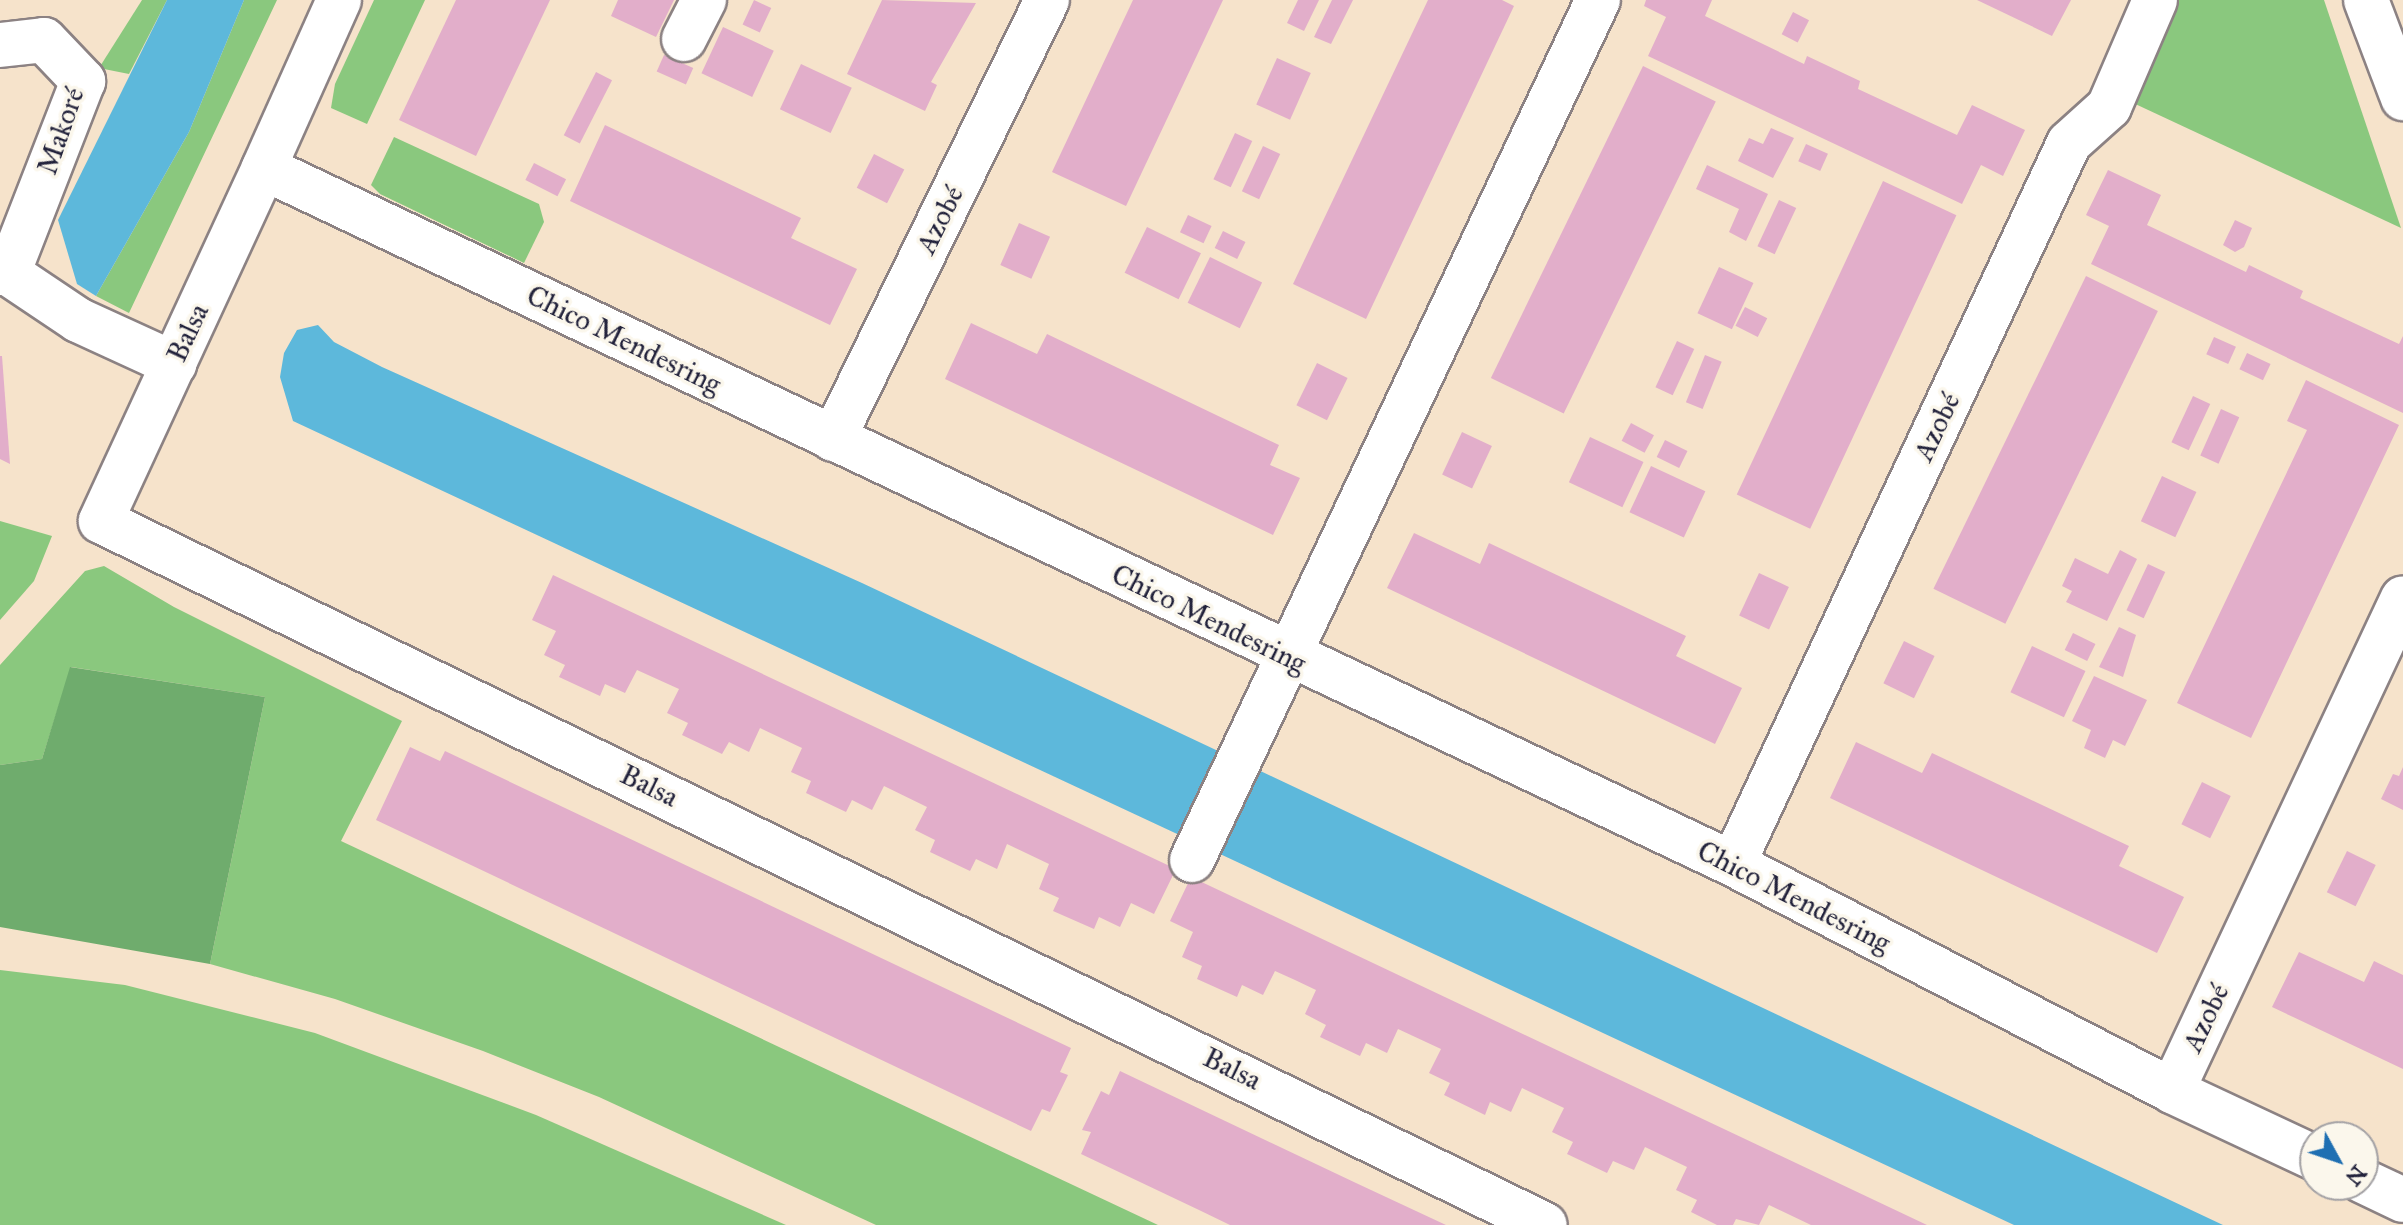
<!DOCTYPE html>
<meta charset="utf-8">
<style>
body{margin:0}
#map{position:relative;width:2403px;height:1225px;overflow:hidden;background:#f6e3cb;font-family:"IM FELL Great Primer",serif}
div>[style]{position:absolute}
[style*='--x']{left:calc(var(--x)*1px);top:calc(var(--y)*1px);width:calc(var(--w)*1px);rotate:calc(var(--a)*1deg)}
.green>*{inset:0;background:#8ac87e}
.forest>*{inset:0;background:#6fac6d}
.water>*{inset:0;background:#5db8db}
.building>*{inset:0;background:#e2aeca;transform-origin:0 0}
.roads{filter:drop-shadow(2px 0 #8c8283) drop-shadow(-2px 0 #8c8283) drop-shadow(0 2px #8c8283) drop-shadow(0 -2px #8c8283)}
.minor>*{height:44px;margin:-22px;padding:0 22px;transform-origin:22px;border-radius:22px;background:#fff}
span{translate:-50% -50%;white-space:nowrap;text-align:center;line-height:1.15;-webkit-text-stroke:7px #fbf7ec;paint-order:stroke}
.street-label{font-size:28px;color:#22223b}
.north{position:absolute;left:2299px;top:1121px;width:80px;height:80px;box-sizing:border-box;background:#fbf7ec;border:2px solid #a4a2a5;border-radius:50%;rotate:130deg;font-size:22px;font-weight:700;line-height:32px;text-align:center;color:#22223b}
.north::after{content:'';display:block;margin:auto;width:28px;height:36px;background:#1f6fb2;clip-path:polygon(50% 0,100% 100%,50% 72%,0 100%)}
</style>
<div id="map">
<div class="green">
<div style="clip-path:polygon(142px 0,167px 0,129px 74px,99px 68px)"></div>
<div style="clip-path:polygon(244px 0,277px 0,129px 313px,96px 296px,189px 132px)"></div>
<div style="clip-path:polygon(374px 0,425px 0,367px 124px,331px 108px,335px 84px)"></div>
<div style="clip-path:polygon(2163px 0,2324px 0,2401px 228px,2116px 95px)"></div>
<div style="clip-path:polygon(394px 137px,539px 204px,544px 222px,524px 263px,380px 194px,371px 185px)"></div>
<div style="clip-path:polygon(0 521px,52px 536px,34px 581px,0 620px)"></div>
<div style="clip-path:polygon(104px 566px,174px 607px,402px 721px,341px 841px,1158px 1225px,876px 1225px,599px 1097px,483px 1051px,335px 999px,210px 964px,265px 697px,71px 667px,42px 759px,0 765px,0 665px,85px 571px)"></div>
<div style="clip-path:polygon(0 970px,125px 985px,315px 1033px,536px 1115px,786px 1225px,0 1225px)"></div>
</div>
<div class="forest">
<div style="clip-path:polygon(70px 667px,265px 697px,210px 964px,0 927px,0 765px,42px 759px)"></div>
</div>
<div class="water">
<div style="clip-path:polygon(167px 0,244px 0,189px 132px,96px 296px,77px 284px,58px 220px)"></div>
<div style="clip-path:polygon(318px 325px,334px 342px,382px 367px,862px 583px,2223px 1225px,2014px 1225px,293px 421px,280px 377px,284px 353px,297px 330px)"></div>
</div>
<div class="building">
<div style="clip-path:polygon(456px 0,550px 0,476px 156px,399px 120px)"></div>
<div style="clip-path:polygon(618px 0,674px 0,656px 37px,611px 16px)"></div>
<div style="left:754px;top:0;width:19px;height:27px;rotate:25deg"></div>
<div style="clip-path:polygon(882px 0,976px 3px,931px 82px,937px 85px,925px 111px,847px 74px)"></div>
<div style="clip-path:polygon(1133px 0,1223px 0,1126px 206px,1052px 172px)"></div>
<div style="clip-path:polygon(1298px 0,1319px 0,1304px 31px,1287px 23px)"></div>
<div style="clip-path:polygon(1332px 0,1353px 0,1331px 44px,1314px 37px)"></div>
<div style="clip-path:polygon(1428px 0,1502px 0,1514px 6px,1366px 319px,1293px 284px)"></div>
<div style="clip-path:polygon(1646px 0,1712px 0,1705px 16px,1804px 64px,1807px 56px,1860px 81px,1858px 89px,1957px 135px,1972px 105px,2025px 130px,2003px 176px,1981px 165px,1962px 204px,1648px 56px,1666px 17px,1644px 6px)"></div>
<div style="clip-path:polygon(1977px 0,2071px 0,2052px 36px)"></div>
<div style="left:1793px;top:12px;width:18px;height:25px;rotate:27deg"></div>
<div style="left:723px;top:27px;width:56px;height:51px;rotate:25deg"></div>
<div style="left:664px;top:55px;width:32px;height:18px;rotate:24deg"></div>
<div style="left:1277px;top:58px;width:37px;height:51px;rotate:24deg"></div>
<div style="left:801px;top:64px;width:56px;height:50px;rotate:25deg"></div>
<div style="left:1643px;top:66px;width:81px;height:347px;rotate:26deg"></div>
<div style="left:596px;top:72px;width:18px;height:71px;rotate:27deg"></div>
<div style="clip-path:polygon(605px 125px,801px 218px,791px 238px,857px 269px,830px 325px,570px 201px)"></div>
<div style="clip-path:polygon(1771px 128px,1794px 138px,1773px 178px,1738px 161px,1749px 138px,1763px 144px)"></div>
<div style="left:1235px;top:133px;width:19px;height:51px;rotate:25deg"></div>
<div style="left:1806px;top:144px;width:24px;height:19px;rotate:24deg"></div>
<div style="left:1263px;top:146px;width:19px;height:50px;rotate:25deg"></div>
<div style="left:874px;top:154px;width:34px;height:38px;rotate:27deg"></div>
<div style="left:534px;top:163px;width:36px;height:19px;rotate:27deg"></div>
<div style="clip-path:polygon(1707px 165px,1768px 194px,1746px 241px,1729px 232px,1739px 209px,1696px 189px)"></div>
<div style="clip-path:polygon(2108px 170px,2161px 195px,2147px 225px,2246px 272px,2249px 265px,2303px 291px,2300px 298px,2399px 344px,2403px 336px,2403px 413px,2091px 264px,2109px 226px,2086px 215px)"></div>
<div style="left:1883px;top:181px;width:81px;height:346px;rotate:25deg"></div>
<div style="left:1779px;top:200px;width:19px;height:51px;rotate:25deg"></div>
<div style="left:1188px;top:215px;width:26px;height:19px;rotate:25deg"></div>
<div style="clip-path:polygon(2235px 220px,2252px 228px,2244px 247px,2235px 252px,2223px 245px)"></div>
<div style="left:1019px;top:223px;width:34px;height:46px;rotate:24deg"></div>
<div style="left:1147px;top:227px;width:60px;height:51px;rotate:26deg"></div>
<div style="left:1223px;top:231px;width:25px;height:19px;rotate:26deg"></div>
<div style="left:1210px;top:257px;width:58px;height:51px;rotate:26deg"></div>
<div style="left:1719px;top:267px;width:38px;height:51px;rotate:25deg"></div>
<div style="left:2086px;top:276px;width:80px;height:348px;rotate:26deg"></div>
<div style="left:1745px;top:307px;width:25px;height:21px;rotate:27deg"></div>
<div style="clip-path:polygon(971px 323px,1037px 354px,1047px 334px,1279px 445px,1270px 465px,1300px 478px,1273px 535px,945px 379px)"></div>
<div style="left:2214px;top:337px;width:24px;height:19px;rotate:24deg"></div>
<div style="left:1677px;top:341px;width:19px;height:51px;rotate:25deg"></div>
<div style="left:2247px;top:353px;width:26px;height:18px;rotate:25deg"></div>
<div style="left:1705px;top:355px;width:18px;height:51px;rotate:22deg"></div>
<div style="clip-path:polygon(0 356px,2px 356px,10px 464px,0 459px)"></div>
<div style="left:1317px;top:363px;width:34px;height:47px;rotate:26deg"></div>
<div style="clip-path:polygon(2306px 380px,2399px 425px,2251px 738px,2177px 703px,2307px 430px,2287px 421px)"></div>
<div style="left:2193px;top:396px;width:19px;height:51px;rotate:25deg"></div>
<div style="left:2221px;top:409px;width:20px;height:51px;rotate:24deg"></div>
<div style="left:1631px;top:423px;width:26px;height:20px;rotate:28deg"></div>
<div style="left:1462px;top:432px;width:33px;height:47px;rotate:25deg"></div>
<div style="left:1590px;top:437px;width:59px;height:50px;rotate:25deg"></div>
<div style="left:1665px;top:440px;width:25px;height:19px;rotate:26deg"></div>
<div style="left:1651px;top:466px;width:60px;height:51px;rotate:25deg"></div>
<div style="left:2162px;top:476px;width:38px;height:50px;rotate:25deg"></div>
<div style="clip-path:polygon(1414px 533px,1480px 564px,1489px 543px,1686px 636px,1676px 656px,1742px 688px,1715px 744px,1387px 588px)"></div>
<div style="clip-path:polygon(2120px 550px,2137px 559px,2107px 621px,2066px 602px,2072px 591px,2062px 586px,2075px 558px,2108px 574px)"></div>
<div style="left:2148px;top:564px;width:19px;height:51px;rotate:25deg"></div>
<div style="left:1759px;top:573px;width:33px;height:47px;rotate:25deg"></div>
<div style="clip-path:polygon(553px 575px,1176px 869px,1154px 914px,1131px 903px,1120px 927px,1099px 917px,1094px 929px,1053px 911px,1059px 898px,1039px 889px,1049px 864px,1007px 844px,997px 869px,976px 859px,970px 871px,930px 852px,935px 840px,915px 830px,927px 807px,884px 786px,872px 810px,852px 800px,846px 812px,806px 793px,811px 781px,791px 772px,802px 748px,760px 728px,749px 752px,729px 742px,722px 754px,682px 735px,688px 723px,667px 713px,679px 689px,637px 670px,625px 693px,605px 684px,600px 696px,559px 677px,565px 665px,544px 655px,556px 631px,532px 620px)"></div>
<div style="clip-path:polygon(2119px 627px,2136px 635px,2123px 677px,2099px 667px)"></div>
<div style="left:2073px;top:633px;width:25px;height:19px;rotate:26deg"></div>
<div style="left:1904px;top:641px;width:34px;height:47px;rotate:26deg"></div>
<div style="left:2032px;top:646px;width:59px;height:51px;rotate:25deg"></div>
<div style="clip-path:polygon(2094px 676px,2147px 700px,2125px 746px,2113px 740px,2105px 758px,2084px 748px,2091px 730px,2072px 721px)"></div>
<div style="clip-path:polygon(1856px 742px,1922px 773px,1932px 753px,2129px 846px,2119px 866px,2184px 897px,2157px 953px,1830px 798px)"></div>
<div style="clip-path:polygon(410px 747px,440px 761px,445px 751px,1071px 1048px,1060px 1072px,1068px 1075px,1050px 1112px,1042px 1109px,1031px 1131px,376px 820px)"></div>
<div style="clip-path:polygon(2403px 767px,2403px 810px,2381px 799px,2393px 774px,2399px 776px)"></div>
<div style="left:2202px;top:782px;width:32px;height:47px;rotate:26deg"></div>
<div style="left:2347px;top:851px;width:32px;height:46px;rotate:26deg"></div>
<div style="clip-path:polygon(1191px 877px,1927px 1225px,1811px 1225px,1769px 1205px,1759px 1225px,1736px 1219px,1733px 1225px,1717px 1225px,1691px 1212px,1697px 1200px,1676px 1190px,1687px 1167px,1645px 1147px,1634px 1170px,1613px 1161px,1607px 1173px,1567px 1154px,1573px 1142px,1552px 1132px,1564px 1108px,1522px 1088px,1511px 1112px,1490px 1102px,1485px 1115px,1444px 1095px,1450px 1083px,1429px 1073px,1441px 1049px,1398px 1029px,1387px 1053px,1366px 1043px,1360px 1056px,1320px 1037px,1326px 1025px,1305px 1014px,1316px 990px,1295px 980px,1275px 971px,1263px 995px,1242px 985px,1237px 997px,1197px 979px,1202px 966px,1182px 957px,1193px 932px,1170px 921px)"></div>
<div style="clip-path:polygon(2299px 952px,2364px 982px,2374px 961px,2403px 975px,2403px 1069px,2272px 1007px)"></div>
<div style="clip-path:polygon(1120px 1071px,1356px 1183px,1446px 1225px,1230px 1225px,1199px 1210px,1081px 1154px,1091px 1132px,1082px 1130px,1101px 1091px,1109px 1095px)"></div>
</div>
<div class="roads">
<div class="minor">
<div style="--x:339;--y:0;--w:184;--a:114.1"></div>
<div style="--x:264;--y:168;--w:1626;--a:25.35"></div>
<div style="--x:1733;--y:864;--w:494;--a:27.3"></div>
<div style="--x:2172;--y:1091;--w:158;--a:25.1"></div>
<div style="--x:2366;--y:0;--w:105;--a:69.3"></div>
<div style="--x:684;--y:39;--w:44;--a:-62.9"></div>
<div style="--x:0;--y:45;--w:44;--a:-6.5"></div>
<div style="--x:44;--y:40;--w:57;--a:46.4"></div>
<div style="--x:83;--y:81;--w:206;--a:111.3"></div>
<div style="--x:264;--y:168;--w:389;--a:114.8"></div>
<div style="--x:101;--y:521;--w:1606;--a:25.99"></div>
<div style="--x:0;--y:273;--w:8;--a:0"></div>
<div style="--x:8;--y:273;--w:84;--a:33.9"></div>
<div style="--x:78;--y:320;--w:106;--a:24.6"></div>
<div style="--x:833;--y:439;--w:488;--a:-64"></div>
<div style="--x:1192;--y:860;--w:951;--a:-64.73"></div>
<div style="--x:1733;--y:864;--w:795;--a:-65.01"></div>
<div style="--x:2069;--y:143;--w:54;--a:-42"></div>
<div style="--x:2109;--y:107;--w:116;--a:-66.7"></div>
<div style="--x:2172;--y:1091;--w:544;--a:-64.89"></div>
<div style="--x:2363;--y:1181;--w:44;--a:25.4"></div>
</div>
</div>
<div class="street-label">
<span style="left:61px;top:131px;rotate:-71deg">Makoré</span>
<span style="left:940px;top:220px;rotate:-64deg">Azobé</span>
<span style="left:188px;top:333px;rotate:-65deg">Balsa</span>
<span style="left:624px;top:340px;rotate:26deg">Chico Mendesring</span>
<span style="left:1937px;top:427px;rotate:-65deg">Azobé</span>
<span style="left:1209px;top:619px;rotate:26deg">Chico Mendesring</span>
<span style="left:649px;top:786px;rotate:26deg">Balsa</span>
<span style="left:1794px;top:897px;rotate:27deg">Chico Mendesring</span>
<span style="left:2206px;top:1018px;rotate:-65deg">Azobé</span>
<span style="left:1232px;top:1069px;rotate:26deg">Balsa</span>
</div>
<div class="north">N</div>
</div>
